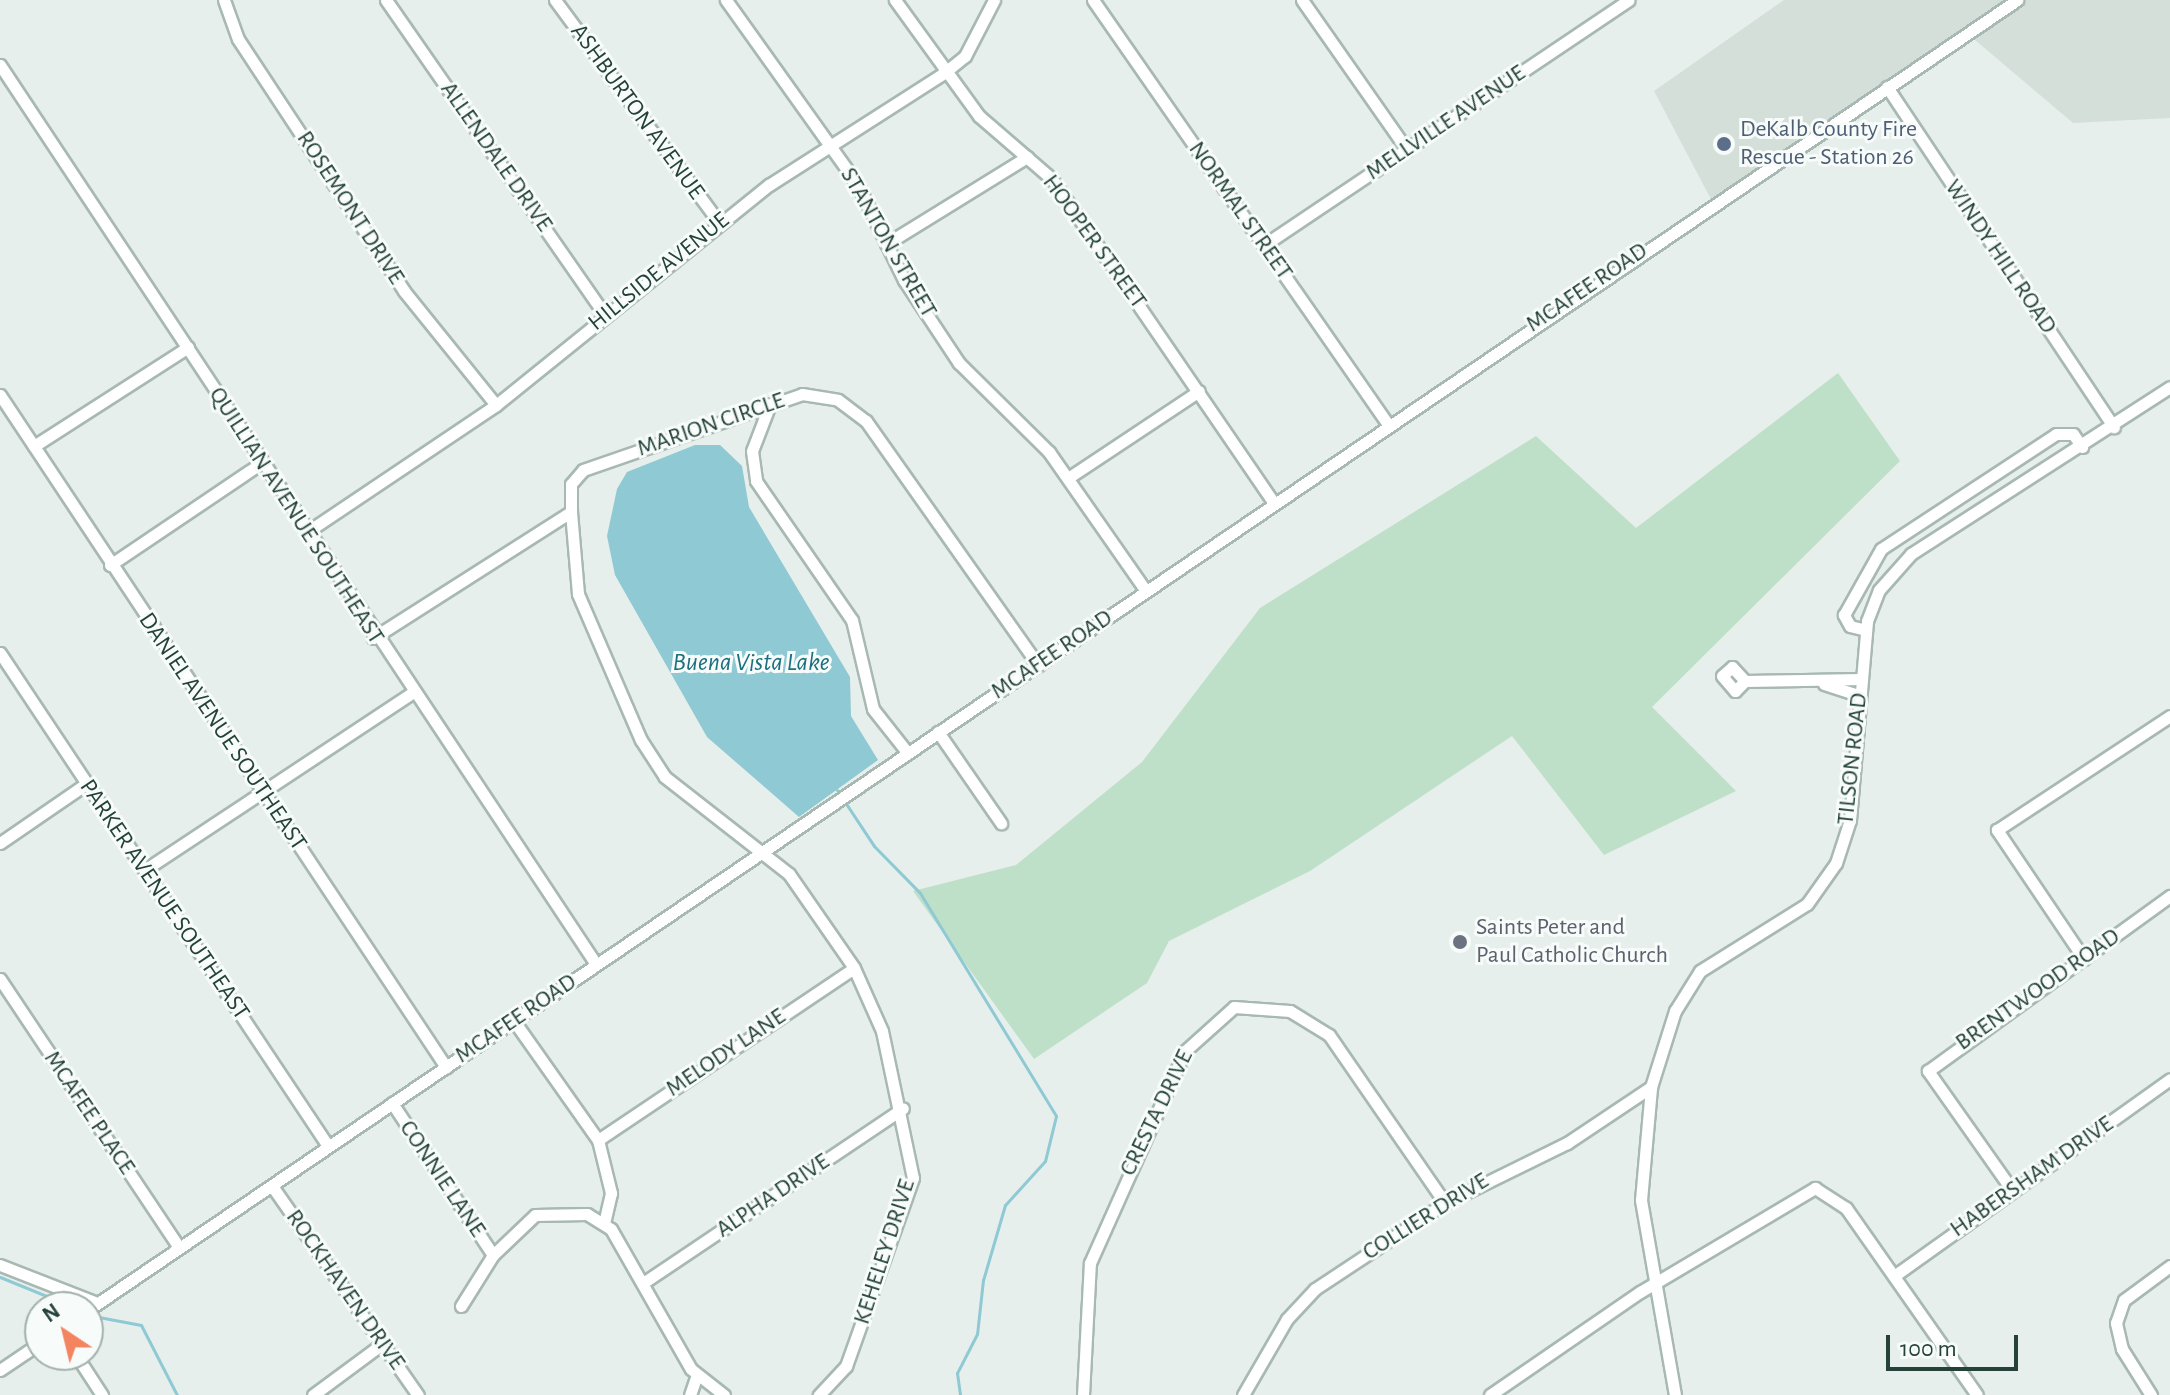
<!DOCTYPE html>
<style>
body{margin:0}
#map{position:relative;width:2170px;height:1395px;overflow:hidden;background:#e6efeb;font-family:"Alegreya Sans",sans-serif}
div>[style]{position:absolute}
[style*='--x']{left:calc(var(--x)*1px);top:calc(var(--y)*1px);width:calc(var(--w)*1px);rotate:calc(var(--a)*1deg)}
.built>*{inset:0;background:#d4dfda}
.green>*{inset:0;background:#bfe0c8}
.water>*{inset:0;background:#8ec9d4}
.stream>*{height:3px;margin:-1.5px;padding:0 1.5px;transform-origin:1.5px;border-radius:1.5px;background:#8ec9d4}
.roads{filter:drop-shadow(2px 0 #a8b8b2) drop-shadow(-2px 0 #a8b8b2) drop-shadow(0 2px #a8b8b2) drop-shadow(0 -2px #a8b8b2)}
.minor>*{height:11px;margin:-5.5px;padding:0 5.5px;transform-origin:5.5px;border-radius:5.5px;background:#fff}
.dots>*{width:22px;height:22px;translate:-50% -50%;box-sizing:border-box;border:4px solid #f7fbf9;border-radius:50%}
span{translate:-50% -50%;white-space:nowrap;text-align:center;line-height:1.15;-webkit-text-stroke:6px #f7fbf9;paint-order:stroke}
.street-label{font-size:24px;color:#24423a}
.service-label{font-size:24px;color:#4e5e75}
.left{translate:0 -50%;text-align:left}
.worship-label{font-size:24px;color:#5b616d}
.water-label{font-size:26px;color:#1c6f80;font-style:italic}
.north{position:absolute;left:24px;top:1291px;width:80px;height:80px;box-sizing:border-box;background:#f7fbf9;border:2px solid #a3b1ad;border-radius:50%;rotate:325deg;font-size:22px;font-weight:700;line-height:32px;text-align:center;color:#24423a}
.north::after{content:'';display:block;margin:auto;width:28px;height:36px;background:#f4845f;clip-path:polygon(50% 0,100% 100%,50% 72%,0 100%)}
.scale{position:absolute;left:1886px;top:1335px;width:132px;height:36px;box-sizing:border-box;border:4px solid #24423a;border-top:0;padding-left:10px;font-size:24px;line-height:28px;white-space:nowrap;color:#24423a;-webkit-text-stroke:6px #f7fbf9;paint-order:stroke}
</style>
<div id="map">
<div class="built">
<div style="clip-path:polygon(1784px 0,2170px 0,2170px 118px,2073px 123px,1968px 34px,1714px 205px,1654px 91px)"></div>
</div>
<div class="green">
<div style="clip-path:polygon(1838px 373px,1900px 461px,1652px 707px,1736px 791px,1604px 855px,1512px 736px,1310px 871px,1169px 941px,1147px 983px,1034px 1059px,913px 891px,1016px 865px,1142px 762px,1260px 608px,1536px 436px,1636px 528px)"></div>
</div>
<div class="water">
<div style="clip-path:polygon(695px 445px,720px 445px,742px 466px,749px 507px,850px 677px,851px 716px,878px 760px,799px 817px,707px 737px,615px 575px,607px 536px,617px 489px,627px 472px)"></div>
</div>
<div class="stream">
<div style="--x:837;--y:790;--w:67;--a:56.5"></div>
<div style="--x:874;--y:846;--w:66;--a:45.6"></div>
<div style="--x:920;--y:893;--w:261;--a:58.6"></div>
<div style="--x:1056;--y:1116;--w:46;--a:103.7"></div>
<div style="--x:1045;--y:1161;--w:59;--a:132.3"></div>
<div style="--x:1005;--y:1205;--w:78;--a:106.3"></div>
<div style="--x:983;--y:1280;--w:54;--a:96.3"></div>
<div style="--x:977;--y:1334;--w:44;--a:117.1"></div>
<div style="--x:957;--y:1373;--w:22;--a:82"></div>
<div style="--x:0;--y:1277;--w:79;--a:22.3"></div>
<div style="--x:88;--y:1315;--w:54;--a:10.7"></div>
<div style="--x:141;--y:1325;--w:79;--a:62.8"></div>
</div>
<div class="roads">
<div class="minor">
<div style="--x:224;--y:0;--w:41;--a:70.3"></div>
<div style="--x:238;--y:39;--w:302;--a:56.6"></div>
<div style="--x:404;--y:291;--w:146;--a:51.1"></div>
<div style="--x:386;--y:0;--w:384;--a:55.2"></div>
<div style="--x:555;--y:0;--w:278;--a:53.6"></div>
<div style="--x:726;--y:0;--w:227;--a:54.5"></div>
<div style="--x:858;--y:185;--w:106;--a:64.2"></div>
<div style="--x:904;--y:280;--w:100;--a:56.5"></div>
<div style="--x:959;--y:363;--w:127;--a:44.7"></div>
<div style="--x:1049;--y:452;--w:169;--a:55.1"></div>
<div style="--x:895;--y:0;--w:143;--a:54.1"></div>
<div style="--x:979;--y:116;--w:96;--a:40.8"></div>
<div style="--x:1052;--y:179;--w:391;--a:55.6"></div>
<div style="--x:1093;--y:0;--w:515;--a:55.2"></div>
<div style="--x:1302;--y:0;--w:183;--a:55"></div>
<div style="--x:0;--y:65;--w:1079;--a:56.46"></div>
<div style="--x:1887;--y:87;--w:409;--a:56.3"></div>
<div style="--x:886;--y:244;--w:166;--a:-31.7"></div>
<div style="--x:1264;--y:245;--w:439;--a:-33.9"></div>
<div style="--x:0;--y:395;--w:807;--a:56.43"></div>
<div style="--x:770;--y:404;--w:50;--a:111"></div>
<div style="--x:752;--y:451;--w:30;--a:82"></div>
<div style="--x:756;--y:481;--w:169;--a:55.4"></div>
<div style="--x:852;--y:620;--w:91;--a:76.7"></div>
<div style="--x:873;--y:709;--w:55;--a:51.7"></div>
<div style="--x:34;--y:446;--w:183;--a:-32.7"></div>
<div style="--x:1068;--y:478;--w:157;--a:-33.6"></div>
<div style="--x:571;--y:512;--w:82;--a:85.1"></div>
<div style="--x:578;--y:594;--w:159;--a:66.7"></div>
<div style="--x:641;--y:740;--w:44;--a:57"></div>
<div style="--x:665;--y:777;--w:157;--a:38"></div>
<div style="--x:789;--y:874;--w:114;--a:55.3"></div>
<div style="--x:854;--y:968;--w:69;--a:66"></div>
<div style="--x:882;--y:1031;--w:150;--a:78.1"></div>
<div style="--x:913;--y:1178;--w:200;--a:109.6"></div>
<div style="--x:846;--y:1366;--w:40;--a:133"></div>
<div style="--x:307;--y:532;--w:228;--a:-33.9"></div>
<div style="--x:496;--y:405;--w:351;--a:-38.9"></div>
<div style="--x:769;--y:185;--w:208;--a:-32.6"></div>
<div style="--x:944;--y:73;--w:27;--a:-39"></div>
<div style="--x:965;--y:56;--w:63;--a:-62.6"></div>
<div style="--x:110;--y:565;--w:182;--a:-34"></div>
<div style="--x:1866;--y:630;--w:16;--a:-166"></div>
<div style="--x:1850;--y:626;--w:13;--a:-119"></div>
<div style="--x:1844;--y:615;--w:76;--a:-60.7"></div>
<div style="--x:1881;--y:549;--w:209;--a:-33.3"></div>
<div style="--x:2056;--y:434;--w:17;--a:0"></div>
<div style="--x:2073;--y:434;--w:16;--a:55"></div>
<div style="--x:373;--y:638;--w:235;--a:-32.5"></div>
<div style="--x:571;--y:512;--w:28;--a:-90"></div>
<div style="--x:571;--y:484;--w:18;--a:-49"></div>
<div style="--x:583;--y:470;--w:232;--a:-19.1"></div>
<div style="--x:802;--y:394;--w:36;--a:9"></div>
<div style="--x:838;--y:400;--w:35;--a:37"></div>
<div style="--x:866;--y:421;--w:299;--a:54.8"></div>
<div style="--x:0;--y:653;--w:592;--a:56.36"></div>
<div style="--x:1745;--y:681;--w:19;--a:-133"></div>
<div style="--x:1732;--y:667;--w:13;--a:138"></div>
<div style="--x:1722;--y:676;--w:20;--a:49"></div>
<div style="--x:1735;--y:691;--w:14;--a:-45"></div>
<div style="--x:1745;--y:681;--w:117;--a:-1"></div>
<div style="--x:1824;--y:684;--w:39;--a:18"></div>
<div style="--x:938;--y:732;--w:111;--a:55.3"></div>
<div style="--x:0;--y:843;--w:104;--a:-34.5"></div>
<div style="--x:146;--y:869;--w:319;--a:-33.5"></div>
<div style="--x:2084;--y:959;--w:156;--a:-124"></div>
<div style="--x:1997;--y:830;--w:207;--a:-33.4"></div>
<div style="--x:0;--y:979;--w:322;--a:56.3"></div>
<div style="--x:514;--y:1021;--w:146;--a:54.8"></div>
<div style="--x:598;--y:1140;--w:55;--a:76.2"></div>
<div style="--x:611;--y:1193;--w:31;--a:103"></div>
<div style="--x:392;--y:1103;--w:182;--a:56.4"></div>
<div style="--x:598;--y:1140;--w:308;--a:-33.9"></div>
<div style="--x:272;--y:1186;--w:255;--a:55.1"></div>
<div style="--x:2012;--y:1190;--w:146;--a:-125.2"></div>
<div style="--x:1928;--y:1071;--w:299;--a:-35.9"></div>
<div style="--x:0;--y:1265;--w:104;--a:21.4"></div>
<div style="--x:1894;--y:1276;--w:339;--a:-35.5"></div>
<div style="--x:643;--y:1283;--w:313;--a:-33.9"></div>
<div style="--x:461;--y:1306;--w:60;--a:-57.9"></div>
<div style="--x:493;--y:1255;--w:58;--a:-43.6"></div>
<div style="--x:535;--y:1215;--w:52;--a:-1.1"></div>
<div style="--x:587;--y:1214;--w:28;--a:32"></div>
<div style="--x:611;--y:1229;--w:161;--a:60.3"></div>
<div style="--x:691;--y:1369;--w:42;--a:38.2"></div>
<div style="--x:88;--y:1310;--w:2332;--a:-34.18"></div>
<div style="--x:76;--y:1355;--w:48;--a:57"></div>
<div style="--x:0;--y:1370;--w:48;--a:-34"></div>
<div style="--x:313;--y:1395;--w:86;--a:-36.5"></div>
<div style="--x:690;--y:1395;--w:21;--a:-71"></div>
<div style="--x:1083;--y:1395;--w:132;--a:-87"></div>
<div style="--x:1090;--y:1263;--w:232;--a:-65.9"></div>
<div style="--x:1185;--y:1051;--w:66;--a:-41.9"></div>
<div style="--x:1234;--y:1007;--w:56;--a:4.1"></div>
<div style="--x:1290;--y:1011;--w:46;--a:31.6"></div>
<div style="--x:1329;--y:1035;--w:204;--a:55.4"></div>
<div style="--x:1243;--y:1395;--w:88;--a:-59.9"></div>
<div style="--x:1287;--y:1319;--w:41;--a:-47"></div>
<div style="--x:1315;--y:1289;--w:156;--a:-33.5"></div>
<div style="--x:1445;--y:1203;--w:136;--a:-26.2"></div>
<div style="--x:1567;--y:1143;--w:101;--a:-33.7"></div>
<div style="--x:1490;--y:1395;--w:182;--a:-34.5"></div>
<div style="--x:1640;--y:1292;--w:204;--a:-30.7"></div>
<div style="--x:1815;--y:1188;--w:37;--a:33"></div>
<div style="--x:1846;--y:1208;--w:228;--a:55"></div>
<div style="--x:1675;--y:1395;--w:198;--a:-99.9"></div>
<div style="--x:1641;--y:1200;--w:113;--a:-84.9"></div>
<div style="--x:1651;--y:1087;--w:80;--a:-72.5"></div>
<div style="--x:1675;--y:1011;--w:47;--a:-58"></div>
<div style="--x:1700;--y:971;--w:126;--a:-32.1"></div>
<div style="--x:1807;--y:904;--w:50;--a:-54.7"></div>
<div style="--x:1836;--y:863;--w:45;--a:-72"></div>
<div style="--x:1850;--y:820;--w:200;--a:-85.1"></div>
<div style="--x:1867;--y:621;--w:33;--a:-69"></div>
<div style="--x:1879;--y:590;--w:48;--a:-48.4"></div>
<div style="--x:1911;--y:554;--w:308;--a:-32.8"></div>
<div style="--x:2151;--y:1395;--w:54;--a:-122.2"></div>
<div style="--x:2122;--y:1349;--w:27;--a:-103"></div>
<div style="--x:2116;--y:1323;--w:24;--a:-71"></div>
<div style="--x:2124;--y:1300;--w:57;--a:-36.5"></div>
</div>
</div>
<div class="dots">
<div style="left:1724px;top:144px;background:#5c6f8a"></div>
<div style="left:1460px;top:942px;background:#6b7280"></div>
</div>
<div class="street-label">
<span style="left:637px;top:112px;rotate:54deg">ASHBURTON AVENUE</span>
<span style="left:1446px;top:123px;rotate:-34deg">MELLVILLE AVENUE</span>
<span style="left:496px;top:157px;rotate:55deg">ALLENDALE DRIVE</span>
<span style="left:350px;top:208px;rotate:57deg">ROSEMONT DRIVE</span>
<span style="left:1240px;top:211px;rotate:55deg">NORMAL STREET</span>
<span style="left:1094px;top:242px;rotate:54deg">HOOPER STREET</span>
<span style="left:888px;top:243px;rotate:60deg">STANTON STREET</span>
<span style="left:2000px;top:257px;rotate:56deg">WINDY HILL ROAD</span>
<span style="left:659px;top:272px;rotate:-39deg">HILLSIDE AVENUE</span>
<span style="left:1587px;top:288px;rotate:-34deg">MCAFEE ROAD</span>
<span style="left:711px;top:425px;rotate:-19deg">MARION CIRCLE</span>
<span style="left:296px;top:516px;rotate:57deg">QUILLIAN AVENUE SOUTHEAST</span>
<span style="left:1052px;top:655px;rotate:-34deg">MCAFEE ROAD</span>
<span style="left:222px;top:732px;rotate:56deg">DANIEL AVENUE SOUTHEAST</span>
<span style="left:1853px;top:759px;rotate:-84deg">TILSON ROAD</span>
<span style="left:164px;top:900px;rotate:56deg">PARKER AVENUE SOUTHEAST</span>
<span style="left:2038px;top:990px;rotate:-35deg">BRENTWOOD ROAD</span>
<span style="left:516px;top:1019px;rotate:-34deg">MCAFEE ROAD</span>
<span style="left:726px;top:1053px;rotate:-34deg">MELODY LANE</span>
<span style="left:89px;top:1113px;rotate:56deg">MCAFEE PLACE</span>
<span style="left:1157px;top:1113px;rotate:-64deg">CRESTA DRIVE</span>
<span style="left:2032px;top:1177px;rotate:-35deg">HABERSHAM DRIVE</span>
<span style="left:442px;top:1179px;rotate:56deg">CONNIE LANE</span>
<span style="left:773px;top:1196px;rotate:-34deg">ALPHA DRIVE</span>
<span style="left:1426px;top:1217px;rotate:-32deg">COLLIER DRIVE</span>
<span style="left:885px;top:1252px;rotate:-72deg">KEHELEY DRIVE</span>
<span style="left:345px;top:1290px;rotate:55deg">ROCKHAVEN DRIVE</span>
</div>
<div class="service-label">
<span class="left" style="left:1740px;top:144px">DeKalb County Fire<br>Rescue - Station 26</span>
</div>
<div class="worship-label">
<span class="left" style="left:1476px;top:942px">Saints Peter and<br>Paul Catholic Church</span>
</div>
<div class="water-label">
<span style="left:751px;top:663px">Buena Vista Lake</span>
</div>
<div class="north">N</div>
<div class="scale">100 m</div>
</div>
